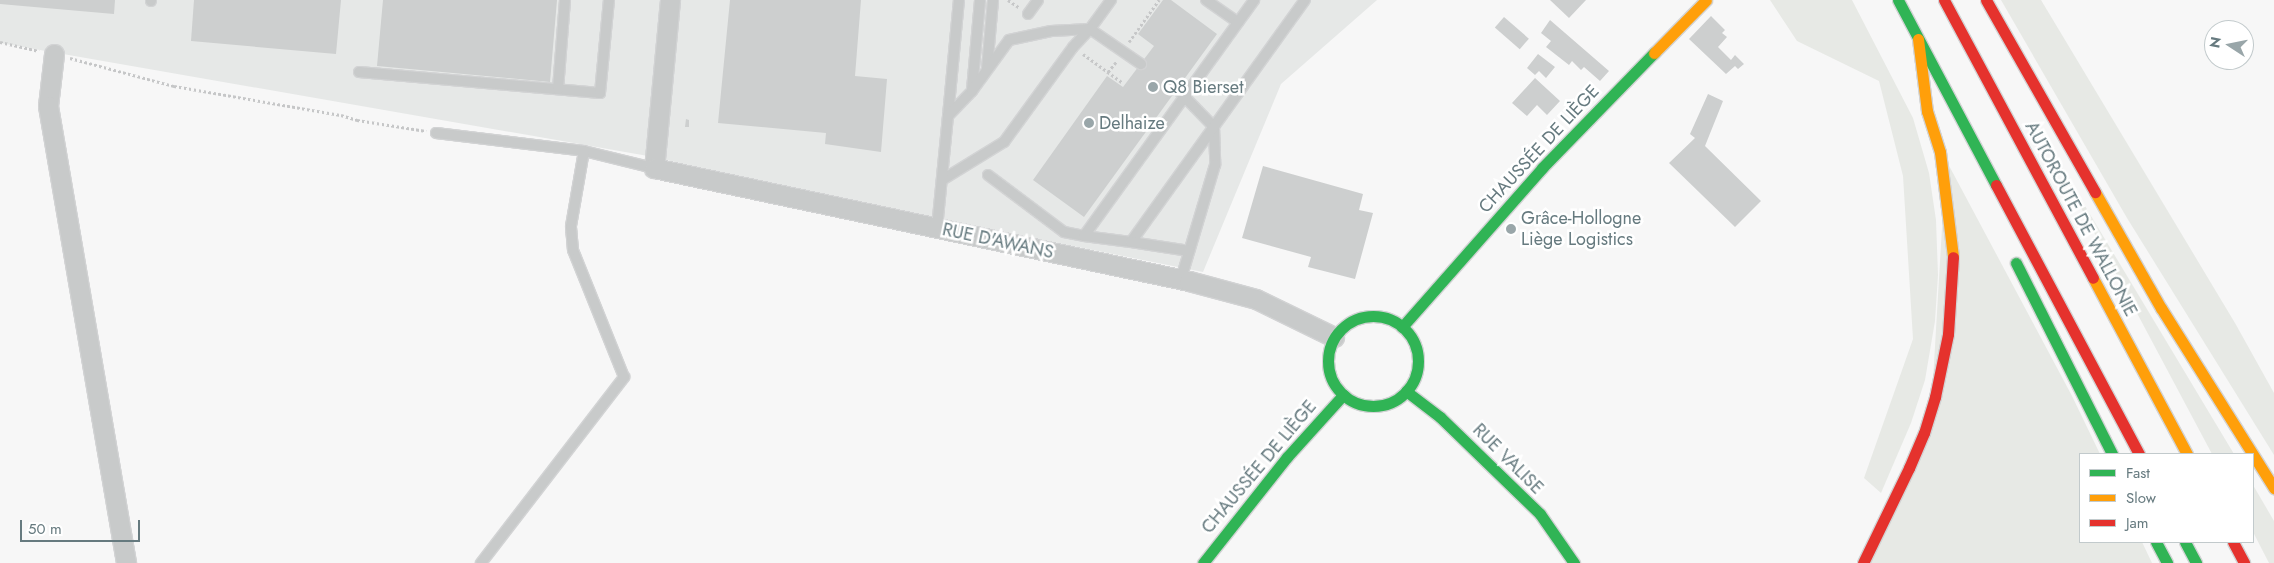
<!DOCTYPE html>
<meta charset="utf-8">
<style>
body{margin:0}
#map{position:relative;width:2274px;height:563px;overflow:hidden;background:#f7f7f7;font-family:Jost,sans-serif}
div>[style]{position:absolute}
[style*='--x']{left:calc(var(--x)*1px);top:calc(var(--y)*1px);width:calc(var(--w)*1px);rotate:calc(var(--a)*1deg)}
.built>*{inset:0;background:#e6e8e7}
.green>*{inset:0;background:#e7e9e5}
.building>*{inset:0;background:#cdcfcf;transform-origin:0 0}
.path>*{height:3px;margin-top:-1.5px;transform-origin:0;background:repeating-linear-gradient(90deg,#c6c7c8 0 2.5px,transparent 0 5px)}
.roads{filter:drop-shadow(1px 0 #d2d3d4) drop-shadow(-1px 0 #d2d3d4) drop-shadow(0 1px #d2d3d4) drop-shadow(0 -1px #d2d3d4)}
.lane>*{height:10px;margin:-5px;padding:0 5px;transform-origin:5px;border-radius:5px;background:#c8caca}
.street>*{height:19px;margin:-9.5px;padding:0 9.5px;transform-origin:9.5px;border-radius:9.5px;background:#c8caca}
.fast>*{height:11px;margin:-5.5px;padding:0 5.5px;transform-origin:5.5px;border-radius:5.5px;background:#30b455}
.fast>.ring{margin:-5.5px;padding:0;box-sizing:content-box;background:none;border:11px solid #30b455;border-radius:50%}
.slow>*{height:11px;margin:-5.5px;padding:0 5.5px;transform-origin:5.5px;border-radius:5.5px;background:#ff9f0a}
.jam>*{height:11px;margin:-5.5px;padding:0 5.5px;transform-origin:5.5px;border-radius:5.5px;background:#e5322d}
.dots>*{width:14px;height:14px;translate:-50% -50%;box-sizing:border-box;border:2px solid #fff;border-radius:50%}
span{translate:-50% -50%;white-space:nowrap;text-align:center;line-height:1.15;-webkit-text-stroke:5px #fff;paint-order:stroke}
.poi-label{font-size:18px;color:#667a7f}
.left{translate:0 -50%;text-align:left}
.street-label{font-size:18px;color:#667a7f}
.legend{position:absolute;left:2079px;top:453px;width:175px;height:90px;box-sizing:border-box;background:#fff;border:1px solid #c2cacc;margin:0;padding:6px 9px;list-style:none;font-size:15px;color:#667a7f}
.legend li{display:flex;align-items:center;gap:10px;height:25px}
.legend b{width:25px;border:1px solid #c2cacc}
.north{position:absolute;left:2204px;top:20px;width:50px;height:50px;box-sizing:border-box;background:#fff;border:1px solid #c2cacc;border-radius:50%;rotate:281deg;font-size:14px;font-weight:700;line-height:20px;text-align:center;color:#667a7f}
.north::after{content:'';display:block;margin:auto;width:18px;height:22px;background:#99a6a9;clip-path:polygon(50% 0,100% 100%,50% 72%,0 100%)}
.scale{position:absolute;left:20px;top:520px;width:120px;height:22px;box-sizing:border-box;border:2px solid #667a7f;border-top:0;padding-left:6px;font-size:15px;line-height:18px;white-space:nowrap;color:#667a7f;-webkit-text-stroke:4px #fff;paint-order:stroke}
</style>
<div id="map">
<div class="built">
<div style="clip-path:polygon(0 0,1377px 0,1281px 84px,1203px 272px,881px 208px,648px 156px,0 43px)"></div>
</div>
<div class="green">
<div style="clip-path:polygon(1770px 0,1852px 0,1913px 118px,1929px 173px,1936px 220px,1938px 275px,1935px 321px,1925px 380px,1911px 423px,1881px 493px,1864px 478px,1913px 339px,1903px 176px,1879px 81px,1797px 41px)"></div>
<div style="clip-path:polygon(2001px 0,2041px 0,2235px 323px,2274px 393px,2274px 455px,2127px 218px)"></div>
<div style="clip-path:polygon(2040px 131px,2234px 454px,2212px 454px)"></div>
<div style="clip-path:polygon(1946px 160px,2072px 396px,2100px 454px,2080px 454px,2080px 542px,2142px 542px,2152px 563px,1869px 563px,1930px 431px)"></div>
<div style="clip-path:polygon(2253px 485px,2274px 521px,2274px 563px,2269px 563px,2253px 532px)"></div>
</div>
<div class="building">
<div style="clip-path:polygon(0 0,115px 0,114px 14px,0 4px)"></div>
<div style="clip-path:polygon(194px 0,341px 0,336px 54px,191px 41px)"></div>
<div style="clip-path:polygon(383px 0,557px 0,550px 82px,377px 66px)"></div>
<div style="clip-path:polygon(730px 0,861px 0,855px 76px,887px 79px,881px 152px,825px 144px,826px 133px,718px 123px)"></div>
<div style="clip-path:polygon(1163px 0,1171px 0,1217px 34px,1084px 217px,1033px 180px,1107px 76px,1123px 87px,1154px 46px,1138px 34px)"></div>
<div style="clip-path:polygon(1550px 0,1586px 0,1569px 18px)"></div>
<div style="clip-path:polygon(1711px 16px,1725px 30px,1722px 33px,1727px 37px,1718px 47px,1731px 60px,1735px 55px,1744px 64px,1738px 69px,1735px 66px,1726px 74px,1689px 39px)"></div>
<div style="left:1504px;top:17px;width:33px;height:14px;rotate:41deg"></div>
<div style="clip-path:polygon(1550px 20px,1609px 71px,1600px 81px,1584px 67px,1581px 70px,1572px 61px,1569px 65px,1546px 47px,1551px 41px,1541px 33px)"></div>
<div style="clip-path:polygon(1538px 54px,1555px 67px,1546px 78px,1539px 71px,1535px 75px,1527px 68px)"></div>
<div style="clip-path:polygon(1535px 78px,1560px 101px,1547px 115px,1537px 105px,1527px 116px,1512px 103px)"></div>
<div style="clip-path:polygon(1708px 94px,1723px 101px,1705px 146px,1761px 201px,1735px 227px,1669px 163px,1695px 138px,1690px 134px)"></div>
<div style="clip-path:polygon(686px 119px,689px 120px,689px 127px,685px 127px)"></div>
<div style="clip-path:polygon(1263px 166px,1363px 194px,1359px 210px,1373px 213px,1355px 279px,1308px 267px,1311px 257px,1242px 238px)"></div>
</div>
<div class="path">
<div style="--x:1008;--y:0;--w:14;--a:34"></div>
<div style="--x:0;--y:42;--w:40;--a:13"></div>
<div style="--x:1129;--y:42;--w:52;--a:-54.5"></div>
<div style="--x:1083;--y:54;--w:49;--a:35.9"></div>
<div style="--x:70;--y:58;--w:108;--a:15.1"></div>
<div style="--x:174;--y:86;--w:169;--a:9.9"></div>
<div style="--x:341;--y:115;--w:17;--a:17"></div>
<div style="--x:357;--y:120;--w:70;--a:9.1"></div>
<div style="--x:1108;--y:72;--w:13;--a:-51"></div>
</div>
<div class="roads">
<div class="lane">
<div style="--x:1206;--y:0;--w:39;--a:35"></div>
<div style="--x:151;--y:1;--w:1;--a:-90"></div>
<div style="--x:1028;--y:14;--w:17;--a:-54"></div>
<div style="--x:987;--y:69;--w:69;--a:-85"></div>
<div style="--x:359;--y:72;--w:242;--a:5"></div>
<div style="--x:600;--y:93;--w:93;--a:-84.5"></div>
<div style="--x:558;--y:89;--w:89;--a:-85.5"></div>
<div style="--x:1177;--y:89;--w:53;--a:45.8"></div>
<div style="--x:1214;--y:127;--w:38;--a:88"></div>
<div style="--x:1215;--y:165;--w:119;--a:106.6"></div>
<div style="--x:972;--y:90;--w:90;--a:-84.9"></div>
<div style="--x:948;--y:116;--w:117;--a:-84.6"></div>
<div style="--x:436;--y:133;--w:149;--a:6.9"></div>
<div style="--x:584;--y:151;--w:72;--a:13.7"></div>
<div style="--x:988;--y:175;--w:95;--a:36.9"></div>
<div style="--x:1064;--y:232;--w:20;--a:11"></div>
<div style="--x:1084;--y:236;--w:291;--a:-54.2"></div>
<div style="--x:942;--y:180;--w:73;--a:-31.5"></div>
<div style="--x:1004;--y:142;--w:117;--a:-54"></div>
<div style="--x:1073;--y:47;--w:25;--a:-47"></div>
<div style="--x:1090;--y:29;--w:36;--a:-54"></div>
<div style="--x:937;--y:228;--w:113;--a:-84.4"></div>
<div style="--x:948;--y:116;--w:35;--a:-46"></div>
<div style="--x:972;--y:91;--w:63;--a:-54"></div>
<div style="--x:1009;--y:40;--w:43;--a:-12.1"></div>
<div style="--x:1051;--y:31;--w:39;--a:-3"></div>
<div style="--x:1090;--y:29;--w:62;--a:34.5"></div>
<div style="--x:1084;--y:236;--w:47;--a:7.3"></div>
<div style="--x:1131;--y:242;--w:298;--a:-54.3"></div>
<div style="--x:1131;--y:242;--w:59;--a:8.8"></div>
<div style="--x:481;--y:563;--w:235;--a:-52.4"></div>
<div style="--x:624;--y:377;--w:137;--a:-111.9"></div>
<div style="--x:573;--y:250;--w:24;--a:-95"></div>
<div style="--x:571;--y:226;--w:76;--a:-80.2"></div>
</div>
<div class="street">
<div style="--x:670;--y:0;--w:169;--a:95.4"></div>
<div style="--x:654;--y:168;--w:547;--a:11.93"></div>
<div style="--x:1189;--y:281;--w:69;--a:15"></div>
<div style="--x:1256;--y:299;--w:87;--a:26"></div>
<div style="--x:54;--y:54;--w:52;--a:96.6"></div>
<div style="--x:48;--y:106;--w:464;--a:80.3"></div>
</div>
<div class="fast">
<div style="--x:1898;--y:0;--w:209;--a:62.1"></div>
<div style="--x:2016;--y:263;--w:214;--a:63.3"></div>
<div class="ring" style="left:1328px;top:316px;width:79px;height:79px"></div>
<div style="--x:1402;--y:327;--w:212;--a:-48.6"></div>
<div style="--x:1542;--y:168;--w:161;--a:-45.8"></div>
<div style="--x:1406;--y:391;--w:43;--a:37.4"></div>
<div style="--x:1440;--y:417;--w:139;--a:44.1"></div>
<div style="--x:1540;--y:514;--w:60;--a:55.2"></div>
<div style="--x:2156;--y:542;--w:24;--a:62"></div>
<div style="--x:2185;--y:542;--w:24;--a:62"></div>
<div style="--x:1203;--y:563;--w:135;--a:-51.6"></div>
<div style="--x:1287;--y:457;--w:84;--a:-47.9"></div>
</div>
<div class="slow">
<div style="--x:1918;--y:39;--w:73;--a:82.9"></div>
<div style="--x:1927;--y:111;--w:43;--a:72.4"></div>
<div style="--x:1940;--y:152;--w:106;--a:82.9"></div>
<div style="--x:1654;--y:53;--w:74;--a:-45.5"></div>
<div style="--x:2095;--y:192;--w:133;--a:60.4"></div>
<div style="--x:2161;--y:308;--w:213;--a:57.9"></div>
<div style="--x:2093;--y:278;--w:200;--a:61.9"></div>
</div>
<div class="jam">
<div style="--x:1944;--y:0;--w:315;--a:61.8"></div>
<div style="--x:1986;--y:0;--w:221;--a:60.4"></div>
<div style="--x:1996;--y:185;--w:305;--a:62"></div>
<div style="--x:2233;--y:542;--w:24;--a:62"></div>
<div style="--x:1863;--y:563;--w:106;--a:-64.2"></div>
<div style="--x:1909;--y:468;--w:38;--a:-67"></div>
<div style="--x:1924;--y:433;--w:38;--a:-73"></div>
<div style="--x:1935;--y:397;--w:64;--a:-78.3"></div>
<div style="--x:1948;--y:334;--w:77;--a:-86.3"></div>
</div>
</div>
<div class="dots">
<div style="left:1153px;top:87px;background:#99a6a9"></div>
<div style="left:1089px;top:123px;background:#99a6a9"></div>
<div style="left:1511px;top:229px;background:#99a6a9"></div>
</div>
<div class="poi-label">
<span class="left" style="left:1163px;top:87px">Q8 Bierset</span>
<span class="left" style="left:1099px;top:123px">Delhaize</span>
<span class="left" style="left:1521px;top:229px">Grâce-Hollogne<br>Liège Logistics</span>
</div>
<div class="street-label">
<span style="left:1539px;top:149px;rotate:-47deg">CHAUSSÉE DE LIÈGE</span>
<span style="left:2081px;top:219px;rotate:62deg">AUTOROUTE DE WALLONIE</span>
<span style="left:998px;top:241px;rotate:12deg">RUE D'AWANS</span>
<span style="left:1508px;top:459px;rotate:45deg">RUE VALISE</span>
<span style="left:1259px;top:467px;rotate:-50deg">CHAUSSÉE DE LIÈGE</span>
</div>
<ul class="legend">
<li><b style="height:6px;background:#30b455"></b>Fast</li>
<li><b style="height:6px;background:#ff9f0a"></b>Slow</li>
<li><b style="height:6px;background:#e5322d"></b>Jam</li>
</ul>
<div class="north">N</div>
<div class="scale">50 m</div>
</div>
